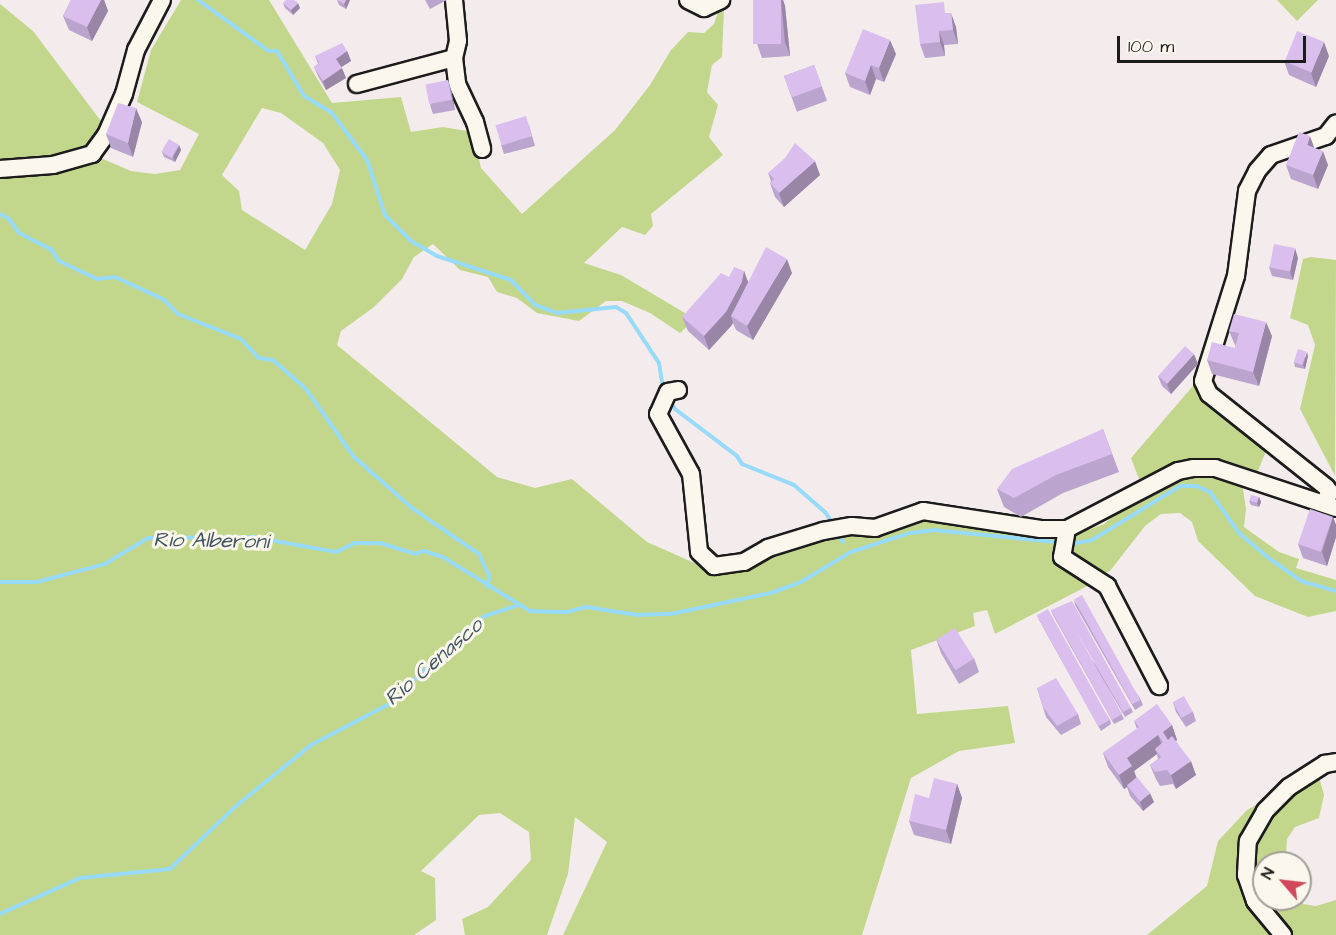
<!DOCTYPE html>
<style>
body{margin:0}
#map{position:relative;width:1336px;height:935px;overflow:hidden;background:#f4ecec;font-family:"Architects Daughter",sans-serif}
div>[style]{position:absolute}
[style*='--x']{left:calc(var(--x)*1px);top:calc(var(--y)*1px);width:calc(var(--w)*1px);rotate:calc(var(--a)*1deg)}
.green>*{inset:0;background:#c3d78c}
.stream>*{height:4px;margin:-2px;padding:0 2px;transform-origin:2px;border-radius:2px;background:#97daf9}
.roads{filter:drop-shadow(2px 0 #1c1c1c) drop-shadow(-2px 0 #1c1c1c) drop-shadow(0 2px #1c1c1c) drop-shadow(0 -2px #1c1c1c)}
.minor>*{height:16px;margin:-8px;padding:0 8px;transform-origin:8px;border-radius:8px;background:#fbf7ec}
.wall>*{inset:0;background:#bba4cd;transform-origin:0 0}
.shaded-wall>*{inset:0;background:#9986a7}
.building>*{inset:0;background:#dabfee;transform-origin:0 0}
span{translate:-50% -50%;white-space:nowrap;text-align:center;line-height:1.15;-webkit-text-stroke:6px #fbf7ec;paint-order:stroke}
.water-label{font-size:21px;color:#41555e;font-style:italic}
.north{position:absolute;left:1252px;top:851px;width:60px;height:60px;box-sizing:border-box;background:#fbf7ec;border:2px solid #a29f99;border-radius:50%;rotate:298deg;font-size:16px;font-weight:700;line-height:24px;text-align:center;color:#1c1c1c}
.north::after{content:'';display:block;margin:auto;width:21px;height:27px;background:#d1495b;clip-path:polygon(50% 0,100% 100%,50% 72%,0 100%)}
.scale{position:absolute;left:1117px;top:36px;width:189px;height:27px;box-sizing:border-box;border:3px solid #1c1c1c;border-top:0;padding-left:8px;font-size:18px;line-height:21px;white-space:nowrap;color:#1c1c1c;-webkit-text-stroke:4px #fbf7ec;paint-order:stroke}
</style>
<div id="map">
<div class="green">
<div style="clip-path:polygon(evenodd,181px 0,269px 0,332px 103px,401px 97px,411px 132px,443px 127px,473px 132px,481px 168px,522px 214px,615px 130px,650px 85px,671px 50px,688px 32px,704px 33px,714px 24px,719px 9px,724px 10px,722px 57px,712px 65px,707px 92px,718px 105px,709px 137px,723px 155px,651px 214px,653px 226px,645px 235px,622px 227px,584px 263px,621px 275px,695px 319px,680px 333px,650px 313px,622px 301px,606px 301px,579px 321px,537px 313px,517px 298px,497px 292px,488px 277px,460px 270px,433px 244px,414px 257px,402px 279px,374px 307px,341px 331px,337px 345px,497px 477px,535px 488px,572px 479px,647px 542px,708px 569px,792px 543px,927px 517px,1058px 538px,1058px 546px,1097px 581px,995px 634px,987px 610px,973px 613px,975px 626px,911px 650px,917px 714px,1008px 706px,1015px 743px,959px 751px,911px 778px,862px 935px,563px 935px,607px 842px,575px 817px,568px 874px,547px 935px,465px 935px,462px 919px,488px 907px,531px 860px,529px 832px,500px 813px,479px 815px,421px 871px,435px 878px,436px 920px,414px 935px,0 935px,0 4px,33px 31px,107px 129px,93px 146px,103px 159px,131px 171px,155px 174px,180px 170px,199px 134px,137px 102px,151px 50px,181px 0,262px 108px,281px 113px,323px 143px,340px 170px,332px 204px,305px 250px,242px 210px,239px 191px,222px 175px,262px 108px)"></div>
<div style="clip-path:polygon(1277px 0,1318px 0,1297px 21px)"></div>
<div style="clip-path:polygon(1311px 257px,1336px 260px,1335px 476px,1300px 409px,1315px 345px,1308px 325px,1290px 318px,1303px 259px)"></div>
<div style="clip-path:polygon(1198px 380px,1269px 444px,1257px 473px,1219px 460px,1180px 463px,1139px 479px,1131px 458px)"></div>
<div style="clip-path:polygon(1192px 472px,1242px 482px,1246px 509px,1244px 527px,1279px 552px,1299px 559px,1296px 568px,1336px 580px,1336px 611px,1308px 617px,1255px 596px,1198px 541px,1192px 522px,1180px 513px,1161px 514px,1145px 526px,1110px 571px,1098px 576px,1066px 556px,1071px 536px,1104px 524px,1132px 500px)"></div>
<div style="clip-path:polygon(1318px 773px,1324px 795px,1319px 818px,1295px 827px,1287px 839px,1286px 853px,1295px 863px,1264px 863px,1264px 899px,1300px 899px,1300px 885px,1303px 904px,1316px 906px,1336px 900px,1336px 935px,1292px 935px,1282px 928px,1252px 883px,1256px 835px,1275px 808px)"></div>
<div style="clip-path:polygon(1263px 801px,1240px 838px,1241px 877px,1275px 935px,1147px 935px,1207px 886px,1218px 841px,1247px 810px)"></div>
</div>
<div class="stream">
<div style="--x:198;--y:0;--w:87;--a:35.7"></div>
<div style="--x:269;--y:51;--w:8;--a:0"></div>
<div style="--x:277;--y:51;--w:52;--a:59"></div>
<div style="--x:304;--y:96;--w:33;--a:31"></div>
<div style="--x:332;--y:113;--w:59;--a:53.3"></div>
<div style="--x:367;--y:160;--w:58;--a:71.9"></div>
<div style="--x:385;--y:215;--w:37;--a:45"></div>
<div style="--x:411;--y:241;--w:30;--a:30"></div>
<div style="--x:437;--y:256;--w:78;--a:18"></div>
<div style="--x:511;--y:280;--w:35;--a:46"></div>
<div style="--x:535;--y:305;--w:23;--a:20"></div>
<div style="--x:557;--y:313;--w:59;--a:-5.8"></div>
<div style="--x:616;--y:307;--w:12;--a:31"></div>
<div style="--x:626;--y:313;--w:60;--a:56.6"></div>
<div style="--x:659;--y:363;--w:24;--a:81"></div>
<div style="--x:0;--y:214;--w:10;--a:29"></div>
<div style="--x:9;--y:219;--w:17;--a:54"></div>
<div style="--x:19;--y:233;--w:36;--a:27"></div>
<div style="--x:51;--y:249;--w:14;--a:56"></div>
<div style="--x:59;--y:261;--w:42;--a:25.3"></div>
<div style="--x:97;--y:279;--w:18;--a:-6"></div>
<div style="--x:115;--y:277;--w:53;--a:24.6"></div>
<div style="--x:163;--y:299;--w:21;--a:45"></div>
<div style="--x:178;--y:314;--w:68;--a:21.6"></div>
<div style="--x:241;--y:339;--w:26;--a:47"></div>
<div style="--x:259;--y:358;--w:14;--a:8"></div>
<div style="--x:273;--y:360;--w:44;--a:41.3"></div>
<div style="--x:306;--y:389;--w:83;--a:54.8"></div>
<div style="--x:354;--y:457;--w:77;--a:41.3"></div>
<div style="--x:412;--y:508;--w:81;--a:34.5"></div>
<div style="--x:479;--y:554;--w:23;--a:65"></div>
<div style="--x:489;--y:575;--w:12;--a:95"></div>
<div style="--x:670;--y:401;--w:9;--a:58"></div>
<div style="--x:675;--y:409;--w:78;--a:37.2"></div>
<div style="--x:737;--y:456;--w:9;--a:58"></div>
<div style="--x:742;--y:464;--w:56;--a:22"></div>
<div style="--x:794;--y:485;--w:41;--a:41.1"></div>
<div style="--x:825;--y:512;--w:11;--a:56"></div>
<div style="--x:839;--y:535;--w:8;--a:60"></div>
<div style="--x:1070;--y:544;--w:22;--a:-10"></div>
<div style="--x:1092;--y:540;--w:103;--a:-31.5"></div>
<div style="--x:1180;--y:486;--w:16;--a:0"></div>
<div style="--x:1196;--y:486;--w:15;--a:23"></div>
<div style="--x:1210;--y:492;--w:50;--a:54.7"></div>
<div style="--x:1239;--y:533;--w:40;--a:40"></div>
<div style="--x:1270;--y:559;--w:38;--a:35"></div>
<div style="--x:1301;--y:581;--w:36;--a:16"></div>
<div style="--x:0;--y:582;--w:37;--a:0"></div>
<div style="--x:37;--y:582;--w:70;--a:-14.8"></div>
<div style="--x:105;--y:564;--w:50;--a:-31.2"></div>
<div style="--x:148;--y:538;--w:105;--a:-0.5"></div>
<div style="--x:253;--y:537;--w:84;--a:10.2"></div>
<div style="--x:336;--y:552;--w:21;--a:-25"></div>
<div style="--x:355;--y:543;--w:25;--a:0"></div>
<div style="--x:380;--y:543;--w:37;--a:17"></div>
<div style="--x:415;--y:554;--w:9;--a:-18"></div>
<div style="--x:424;--y:551;--w:20;--a:18"></div>
<div style="--x:443;--y:557;--w:102;--a:31.8"></div>
<div style="--x:530;--y:611;--w:37;--a:2"></div>
<div style="--x:567;--y:612;--w:20;--a:-15"></div>
<div style="--x:586;--y:607;--w:52;--a:8.9"></div>
<div style="--x:637;--y:615;--w:34;--a:-2"></div>
<div style="--x:671;--y:614;--w:102;--a:-11.9"></div>
<div style="--x:771;--y:593;--w:32;--a:-20"></div>
<div style="--x:801;--y:582;--w:58;--a:-31"></div>
<div style="--x:851;--y:552;--w:62;--a:-17.9"></div>
<div style="--x:910;--y:533;--w:23;--a:-7"></div>
<div style="--x:933;--y:530;--w:124;--a:5.6"></div>
<div style="--x:0;--y:914;--w:88;--a:-24.2"></div>
<div style="--x:80;--y:878;--w:90;--a:-5.7"></div>
<div style="--x:170;--y:869;--w:91;--a:-43.7"></div>
<div style="--x:236;--y:806;--w:97;--a:-39.1"></div>
<div style="--x:311;--y:745;--w:90;--a:-27.7"></div>
<div style="--x:391;--y:703;--w:98;--a:-44.6"></div>
<div style="--x:461;--y:634;--w:30;--a:-37"></div>
<div style="--x:485;--y:616;--w:35;--a:-18"></div>
</div>
<div class="roads">
<div class="minor">
<div style="--x:454;--y:0;--w:41;--a:84.4"></div>
<div style="--x:458;--y:41;--w:17;--a:103"></div>
<div style="--x:454;--y:58;--w:26;--a:83"></div>
<div style="--x:457;--y:84;--w:42;--a:64.7"></div>
<div style="--x:475;--y:122;--w:28;--a:75"></div>
<div style="--x:688;--y:0;--w:18;--a:27"></div>
<div style="--x:704;--y:8;--w:19;--a:-25"></div>
<div style="--x:357;--y:84;--w:100;--a:-15"></div>
<div style="--x:0;--y:169;--w:53;--a:-4.3"></div>
<div style="--x:53;--y:165;--w:41;--a:-15.8"></div>
<div style="--x:92;--y:154;--w:24;--a:-54"></div>
<div style="--x:106;--y:135;--w:45;--a:-66.3"></div>
<div style="--x:124;--y:94;--w:46;--a:-74.7"></div>
<div style="--x:136;--y:50;--w:56;--a:-62.5"></div>
<div style="--x:678;--y:390;--w:10;--a:169"></div>
<div style="--x:668;--y:392;--w:24;--a:114"></div>
<div style="--x:658;--y:414;--w:68;--a:61.2"></div>
<div style="--x:691;--y:474;--w:78;--a:84.1"></div>
<div style="--x:699;--y:552;--w:21;--a:43"></div>
<div style="--x:714;--y:566;--w:30;--a:-8"></div>
<div style="--x:744;--y:562;--w:28;--a:-30"></div>
<div style="--x:768;--y:548;--w:58;--a:-17.2"></div>
<div style="--x:823;--y:531;--w:29;--a:-10"></div>
<div style="--x:852;--y:526;--w:23;--a:5"></div>
<div style="--x:875;--y:528;--w:51;--a:-19.5"></div>
<div style="--x:923;--y:511;--w:119;--a:8.7"></div>
<div style="--x:1041;--y:529;--w:26;--a:0"></div>
<div style="--x:1067;--y:529;--w:125;--a:-27.6"></div>
<div style="--x:1178;--y:471;--w:16;--a:-11"></div>
<div style="--x:1194;--y:468;--w:21;--a:0"></div>
<div style="--x:1215;--y:468;--w:127;--a:18.3"></div>
<div style="--x:1325;--y:501;--w:10;--a:-61"></div>
<div style="--x:1330;--y:492;--w:6;--a:-129"></div>
<div style="--x:1326;--y:487;--w:149;--a:-141.5"></div>
<div style="--x:1209;--y:394;--w:14;--a:-115"></div>
<div style="--x:1203;--y:381;--w:110;--a:-72.6"></div>
<div style="--x:1236;--y:276;--w:86;--a:-82.6"></div>
<div style="--x:1247;--y:191;--w:22;--a:-63"></div>
<div style="--x:1257;--y:171;--w:21;--a:-49"></div>
<div style="--x:1271;--y:155;--w:58;--a:-19.1"></div>
<div style="--x:1326;--y:136;--w:16;--a:-52"></div>
<div style="--x:1067;--y:529;--w:28;--a:100"></div>
<div style="--x:1062;--y:557;--w:54;--a:32.8"></div>
<div style="--x:1107;--y:586;--w:113;--a:62.5"></div>
<div style="--x:1283;--y:935;--w:44;--a:-129.5"></div>
<div style="--x:1255;--y:901;--w:28;--a:-109"></div>
<div style="--x:1246;--y:875;--w:34;--a:-87"></div>
<div style="--x:1248;--y:841;--w:34;--a:-60"></div>
<div style="--x:1265;--y:811;--w:34;--a:-45"></div>
<div style="--x:1289;--y:787;--w:43;--a:-32.6"></div>
<div style="--x:1325;--y:764;--w:11;--a:-10"></div>
</div>
</div>
<div class="wall">
<div style="clip-path:polygon(71px 0,104px 0,108px 11px,92px 41px,69px 30px,63px 16px)"></div>
<div style="clip-path:polygon(337px 0,350px 0,346px 9px,339px 5px)"></div>
<div style="clip-path:polygon(425px 0,447px 0,430px 9px)"></div>
<div style="clip-path:polygon(753px 0,783px 0,785px 6px,790px 56px,762px 58px,757px 44px)"></div>
<div style="clip-path:polygon(283px 3px,300px 8px,293px 15px,285px 8px)"></div>
<div style="clip-path:polygon(948px 13px,956px 27px,958px 44px,944px 45px,945px 56px,925px 58px,920px 44px)"></div>
<div style="clip-path:polygon(347px 51px,351px 61px,341px 67px,346px 78px,326px 90px,318px 76px,314px 67px,318px 64px,315px 56px)"></div>
<div style="clip-path:polygon(896px 54px,884px 82px,876px 79px,870px 95px,850px 87px,845px 73px)"></div>
<div style="clip-path:polygon(1329px 56px,1316px 87px,1289px 75px,1284px 61px)"></div>
<div style="left:814px;top:65px;width:38px;height:32px;rotate:70deg"></div>
<div style="clip-path:polygon(448px 80px,451px 90px,455px 110px,433px 114px,430px 105px)"></div>
<div style="clip-path:polygon(142px 122px,133px 157px,111px 148px,106px 134px)"></div>
<div style="clip-path:polygon(529px 125px,535px 146px,504px 154px,501px 145px)"></div>
<div style="clip-path:polygon(179px 145px,181px 150px,175px 162px,164px 157px,162px 152px)"></div>
<div style="clip-path:polygon(1314px 148px,1328px 165px,1318px 189px,1291px 179px,1286px 165px)"></div>
<div style="clip-path:polygon(768px 173px,820px 175px,784px 207px,775px 197px,770px 183px,771px 181px)"></div>
<div style="clip-path:polygon(1298px 258px,1293px 280px,1272px 276px,1269px 267px)"></div>
<div style="clip-path:polygon(744px 271px,748px 282px,792px 273px,753px 340px,736px 330px,733px 323px,731px 326px,709px 350px,688px 331px,682px 317px,729px 277px)"></div>
<div style="clip-path:polygon(1229px 331px,1272px 336px,1259px 386px,1212px 374px,1207px 360px,1235px 348px,1236px 345px,1235px 345px)"></div>
<div style="clip-path:polygon(1308px 356px,1305px 369px,1295px 367px,1294px 362px)"></div>
<div style="clip-path:polygon(1198px 364px,1171px 394px,1162px 386px,1158px 376px)"></div>
<div style="clip-path:polygon(1103px 429px,1119px 472px,1063px 493px,1021px 517px,1004px 507px,997px 489px)"></div>
<div style="clip-path:polygon(1259px 497px,1261px 502px,1259px 507px,1251px 505px,1249px 501px)"></div>
<div style="clip-path:polygon(1333px 517px,1336px 525px,1336px 537px,1327px 566px,1303px 558px,1298px 544px)"></div>
<div style="clip-path:polygon(1074px 600px,1141px 700px,1143px 705px,1135px 710px,1075px 605px)"></div>
<div style="clip-path:polygon(1051px 610px,1131px 708px,1133px 712px,1125px 717px,1102px 678px,1124px 719px,1114px 724px,1053px 615px)"></div>
<div style="clip-path:polygon(1037px 615px,1110px 720px,1111px 724px,1101px 731px,1039px 620px)"></div>
<div style="clip-path:polygon(936px 639px,974px 658px,979px 672px,959px 684px,941px 653px)"></div>
<div style="clip-path:polygon(1037px 688px,1078px 714px,1081px 724px,1061px 735px,1046px 717px)"></div>
<div style="clip-path:polygon(1173px 702px,1193px 712px,1196px 721px,1186px 727px,1176px 712px)"></div>
<div style="clip-path:polygon(1134px 721px,1172px 725px,1177px 740px,1176px 741px,1196px 775px,1176px 789px,1173px 784px,1160px 786px,1156px 779px,1150px 765px,1158px 759px,1157px 754px,1134px 771px,1137px 778px,1154px 802px,1143px 811px,1130px 796px,1127px 787px,1124px 789px,1108px 767px,1103px 753px,1137px 729px)"></div>
<div style="clip-path:polygon(957px 784px,962px 798px,951px 844px,914px 835px,909px 821px,929px 798px)"></div>
</div>
<div class="shaded-wall">
<div style="clip-path:polygon(101px 0,104px 0,108px 11px,92px 41px,87px 27px)"></div>
<div style="clip-path:polygon(346px 0,350px 0,346px 9px,344px 4px)"></div>
<div style="clip-path:polygon(781px 0,783px 0,785px 6px,790px 56px,785px 42px)"></div>
<div style="clip-path:polygon(298px 3px,300px 8px,293px 15px,291px 10px)"></div>
<div style="clip-path:polygon(951px 13px,956px 27px,958px 44px,953px 30px)"></div>
<div style="clip-path:polygon(939px 31px,944px 45px,945px 56px,940px 42px)"></div>
<div style="clip-path:polygon(890px 40px,896px 54px,884px 82px,879px 68px)"></div>
<div style="clip-path:polygon(1324px 42px,1329px 56px,1316px 87px,1311px 73px)"></div>
<div style="clip-path:polygon(347px 51px,351px 61px,340px 68px,336px 59px)"></div>
<div style="clip-path:polygon(871px 65px,876px 79px,870px 95px,865px 81px)"></div>
<div style="clip-path:polygon(342px 68px,346px 78px,326px 90px,323px 81px)"></div>
<div style="clip-path:polygon(448px 80px,451px 90px,455px 110px,452px 100px)"></div>
<div style="clip-path:polygon(136px 108px,142px 122px,133px 157px,128px 143px)"></div>
<div style="clip-path:polygon(1310px 136px,1315px 150px,1307px 145px)"></div>
<div style="clip-path:polygon(179px 145px,181px 150px,175px 162px,173px 157px)"></div>
<div style="clip-path:polygon(1323px 151px,1328px 165px,1318px 189px,1313px 175px)"></div>
<div style="clip-path:polygon(815px 161px,820px 175px,784px 207px,779px 193px)"></div>
<div style="clip-path:polygon(1295px 248px,1298px 258px,1293px 280px,1290px 271px)"></div>
<div style="clip-path:polygon(787px 259px,792px 273px,753px 340px,747px 326px)"></div>
<div style="clip-path:polygon(744px 271px,749px 285px,731px 316px,733px 323px,731px 326px,709px 350px,704px 336px)"></div>
<div style="clip-path:polygon(1266px 322px,1272px 336px,1259px 386px,1253px 372px)"></div>
<div style="clip-path:polygon(1307px 352px,1308px 356px,1305px 369px,1303px 365px)"></div>
<div style="clip-path:polygon(1194px 354px,1198px 364px,1171px 394px,1167px 384px)"></div>
<div style="clip-path:polygon(1259px 497px,1261px 502px,1259px 507px,1257px 503px)"></div>
<div style="clip-path:polygon(1333px 517px,1336px 525px,1336px 537px,1327px 566px,1322px 552px)"></div>
<div style="clip-path:polygon(1172px 725px,1177px 740px,1168px 746px,1163px 732px)"></div>
<div style="clip-path:polygon(1158px 735px,1163px 749px,1155px 749px,1157px 754px,1134px 771px,1137px 780px,1124px 789px,1119px 775px,1127px 758px)"></div>
<div style="clip-path:polygon(1191px 761px,1196px 775px,1176px 789px,1171px 775px)"></div>
<div style="clip-path:polygon(957px 784px,962px 798px,951px 844px,946px 830px)"></div>
<div style="clip-path:polygon(1150px 793px,1154px 802px,1143px 811px,1140px 802px)"></div>
</div>
<div class="building">
<div style="clip-path:polygon(71px 0,101px 0,87px 27px,63px 16px)"></div>
<div style="clip-path:polygon(286px 0,294px 0,298px 3px,291px 10px,283px 3px)"></div>
<div style="clip-path:polygon(337px 0,346px 0,344px 4px)"></div>
<div style="left:753px;top:0;width:28px;height:44px"></div>
<div style="clip-path:polygon(944px 2px,945px 13px,951px 13px,953px 30px,939px 31px,940px 42px,920px 44px,915px 5px)"></div>
<div style="clip-path:polygon(863px 29px,890px 40px,879px 68px,871px 65px,865px 81px,845px 73px)"></div>
<div style="left:1297px;top:31px;width:29px;height:33px;rotate:22deg"></div>
<div style="clip-path:polygon(342px 43px,347px 51px,336px 59px,342px 68px,323px 81px,314px 67px,319px 63px,315px 56px)"></div>
<div style="left:814px;top:65px;width:23px;height:32px;rotate:70deg"></div>
<div style="left:448px;top:80px;width:20px;height:23px;rotate:79deg"></div>
<div style="clip-path:polygon(118px 103px,136px 108px,128px 143px,106px 134px)"></div>
<div style="left:526px;top:116px;width:21px;height:32px;rotate:73deg"></div>
<div style="clip-path:polygon(1299px 132px,1310px 136px,1307px 145px,1323px 151px,1313px 175px,1286px 165px)"></div>
<div style="left:169px;top:139px;width:12px;height:15px;rotate:31deg"></div>
<div style="clip-path:polygon(795px 143px,815px 161px,779px 193px,770px 183px,774px 179px,768px 173px,785px 158px)"></div>
<div style="left:1274px;top:244px;width:21px;height:24px;rotate:11deg"></div>
<div style="clip-path:polygon(766px 247px,787px 259px,747px 326px,731px 316px)"></div>
<div style="clip-path:polygon(734px 267px,744px 271px,742px 282px,726px 312px,704px 336px,682px 317px,721px 273px,729px 277px)"></div>
<div style="clip-path:polygon(1234px 314px,1266px 322px,1253px 372px,1207px 360px,1212px 342px,1235px 348px,1239px 333px,1229px 331px)"></div>
<div style="left:1185px;top:346px;width:12px;height:40px;rotate:42deg"></div>
<div style="left:1298px;top:349px;width:9px;height:14px;rotate:18deg"></div>
<div style="clip-path:polygon(1103px 429px,1112px 454px,1056px 475px,1014px 498px,997px 489px,1012px 469px)"></div>
<div style="left:1251px;top:495px;width:8px;height:6px;rotate:14deg"></div>
<div style="left:1310px;top:509px;width:24px;height:37px;rotate:19deg"></div>
<div style="left:1082px;top:595px;width:120px;height:9px;rotate:61deg"></div>
<div style="clip-path:polygon(1072px 601px,1131px 708px,1123px 712px,1076px 631px,1122px 714px,1112px 720px,1051px 610px)"></div>
<div style="left:1048px;top:609px;width:127px;height:13px;rotate:61deg"></div>
<div style="left:955px;top:628px;width:36px;height:22px;rotate:58deg"></div>
<div style="clip-path:polygon(1056px 678px,1078px 714px,1057px 726px,1043px 707px,1037px 688px)"></div>
<div style="left:1184px;top:696px;width:18px;height:13px;rotate:61deg"></div>
<div style="clip-path:polygon(1157px 704px,1172px 725px,1163px 732px,1168px 740px,1172px 736px,1191px 761px,1171px 775px,1167px 770px,1155px 772px,1150px 765px,1161px 757px,1155px 749px,1163px 742px,1158px 735px,1127px 758px,1132px 766px,1119px 775px,1103px 753px,1139px 727px,1134px 721px)"></div>
<div style="left:1137px;top:777px;width:21px;height:13px;rotate:51deg"></div>
<div style="clip-path:polygon(934px 778px,957px 784px,946px 830px,909px 821px,915px 794px,929px 798px)"></div>
</div>
<div class="water-label">
<span style="left:211px;top:541px;rotate:1deg">Rio Alberoni</span>
<span style="left:434px;top:662px;rotate:-41deg">Rio Cenasco</span>
</div>
<div class="north">N</div>
<div class="scale">100 m</div>
</div>
